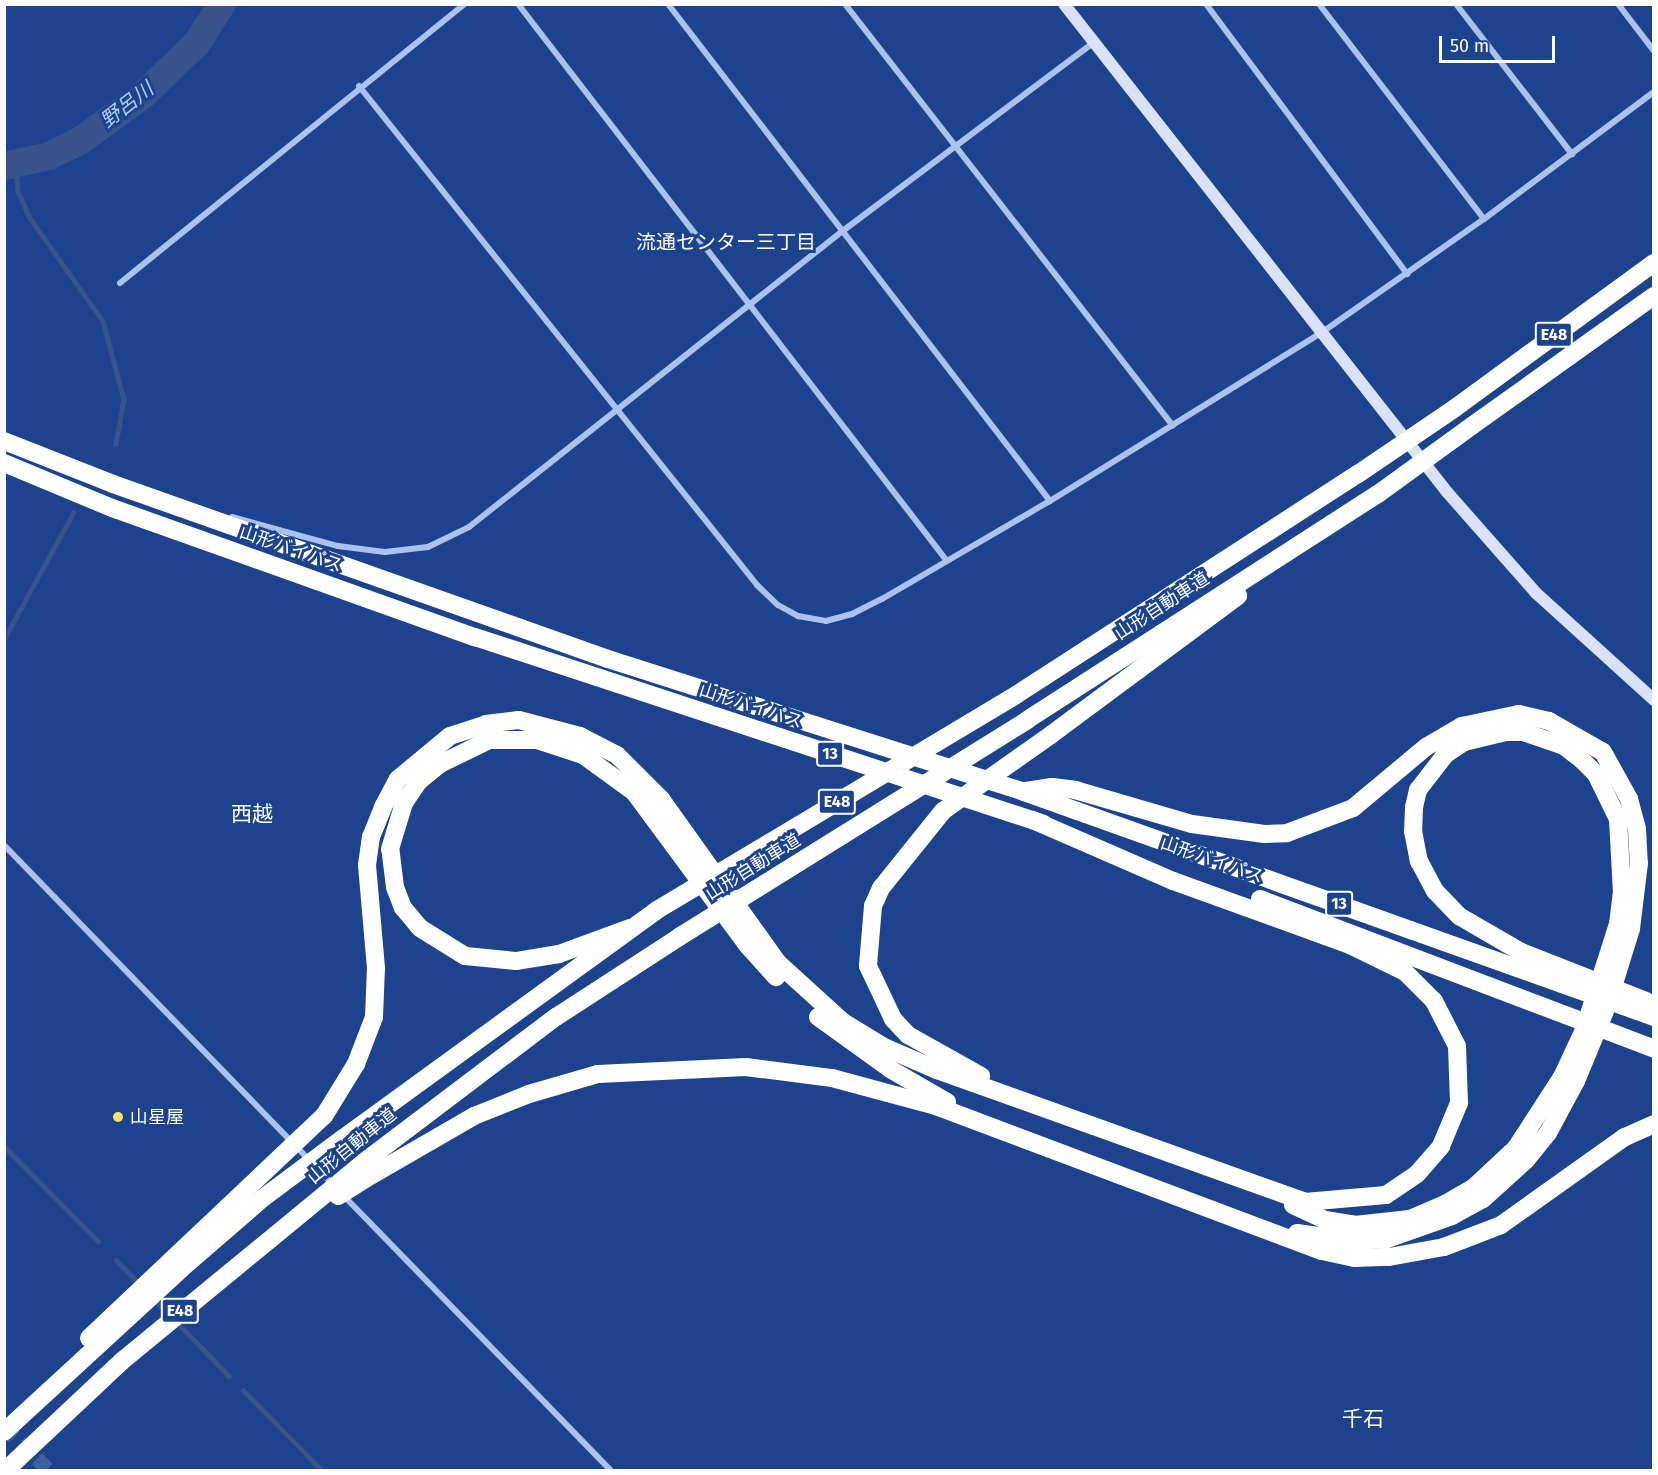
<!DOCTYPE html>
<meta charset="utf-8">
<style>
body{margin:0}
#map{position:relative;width:1658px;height:1475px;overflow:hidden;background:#1d438e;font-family:"Fira Sans","Noto Sans JP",sans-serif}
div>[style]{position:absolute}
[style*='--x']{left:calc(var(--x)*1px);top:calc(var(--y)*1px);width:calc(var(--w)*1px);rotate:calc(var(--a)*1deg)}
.stream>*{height:4.5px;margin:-2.25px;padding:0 2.25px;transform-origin:2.25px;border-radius:2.25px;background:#38538b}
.river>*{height:28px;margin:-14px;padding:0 14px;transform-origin:14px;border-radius:14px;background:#38538b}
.primary-tunnel>*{height:15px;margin-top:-7.5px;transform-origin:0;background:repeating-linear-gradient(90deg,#3f5f9f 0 15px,transparent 0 23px)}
.street>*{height:6px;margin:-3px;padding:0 3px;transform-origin:3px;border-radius:3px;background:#abc2ed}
.secondary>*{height:12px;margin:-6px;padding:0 6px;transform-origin:6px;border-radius:6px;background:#d8e3fa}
.highway>*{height:18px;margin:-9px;padding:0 9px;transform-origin:9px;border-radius:9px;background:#fff}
.highway-bridge>*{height:18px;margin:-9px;padding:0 9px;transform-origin:9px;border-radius:9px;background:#fff}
.dots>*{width:16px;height:16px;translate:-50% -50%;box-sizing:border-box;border:3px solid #1d438e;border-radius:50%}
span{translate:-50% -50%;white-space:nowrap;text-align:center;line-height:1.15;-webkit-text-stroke:6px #1d438e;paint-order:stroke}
.shield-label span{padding:2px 4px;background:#1d438e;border:2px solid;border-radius:4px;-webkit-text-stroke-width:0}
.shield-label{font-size:16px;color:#fff;font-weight:700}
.street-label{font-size:18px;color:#fff}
.poi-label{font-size:18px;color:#fff}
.left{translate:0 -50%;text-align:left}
.water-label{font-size:20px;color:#b7cdf4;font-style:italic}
.neighbourhood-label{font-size:20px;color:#fff}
.quarter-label{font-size:21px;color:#fff}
.frame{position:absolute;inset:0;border:6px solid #fff;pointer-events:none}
.scale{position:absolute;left:1439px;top:36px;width:116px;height:27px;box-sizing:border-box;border:3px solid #fff;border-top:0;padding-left:8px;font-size:18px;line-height:21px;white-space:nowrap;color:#fff;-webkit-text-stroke:4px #1d438e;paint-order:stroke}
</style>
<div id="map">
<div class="stream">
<div style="--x:16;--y:165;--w:27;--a:86"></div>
<div style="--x:18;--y:192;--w:29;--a:65"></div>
<div style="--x:30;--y:218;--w:126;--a:54.7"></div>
<div style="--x:103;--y:321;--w:82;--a:75.1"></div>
<div style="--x:124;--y:400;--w:45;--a:100.3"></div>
<div style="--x:4;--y:639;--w:144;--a:-61.3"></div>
<div style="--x:4;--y:1146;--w:134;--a:45.3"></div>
<div style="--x:116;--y:1260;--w:33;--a:45"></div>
<div style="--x:153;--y:1298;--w:25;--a:45"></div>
<div style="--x:177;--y:1322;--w:75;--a:46.1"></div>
<div style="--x:243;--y:1390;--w:112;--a:45.4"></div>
</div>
<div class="river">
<div style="--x:4;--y:166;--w:46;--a:-12.5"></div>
<div style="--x:49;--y:156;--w:34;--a:-26"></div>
<div style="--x:80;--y:141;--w:78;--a:-36.1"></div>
<div style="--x:143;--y:95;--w:75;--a:-43.9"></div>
<div style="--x:197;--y:43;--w:46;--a:-57.3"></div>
</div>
<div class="primary-tunnel">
<div style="--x:4;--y:1426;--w:63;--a:44.4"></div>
</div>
<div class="street">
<div style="--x:518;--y:4;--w:703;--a:52.4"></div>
<div style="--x:668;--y:4;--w:627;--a:52.45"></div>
<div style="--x:845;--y:4;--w:534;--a:52.14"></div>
<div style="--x:1206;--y:4;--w:337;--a:53.3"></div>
<div style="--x:1319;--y:4;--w:271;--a:52.5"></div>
<div style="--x:1456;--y:4;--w:190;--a:52.3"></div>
<div style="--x:1618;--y:4;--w:59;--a:52.5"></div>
<div style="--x:359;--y:86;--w:638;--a:51.42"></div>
<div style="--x:757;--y:585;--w:29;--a:44"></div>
<div style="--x:778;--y:605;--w:23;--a:29"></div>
<div style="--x:798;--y:616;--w:28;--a:10"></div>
<div style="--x:826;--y:621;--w:27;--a:-15"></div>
<div style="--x:852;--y:614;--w:34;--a:-27"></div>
<div style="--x:882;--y:599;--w:194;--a:-30.3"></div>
<div style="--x:1050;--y:501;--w:319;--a:-31.8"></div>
<div style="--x:1321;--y:333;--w:199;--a:-35"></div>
<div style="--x:1484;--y:219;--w:212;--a:-36.8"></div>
<div style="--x:120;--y:283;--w:443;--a:-39"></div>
<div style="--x:232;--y:517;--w:110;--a:15.3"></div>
<div style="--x:338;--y:546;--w:47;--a:7.3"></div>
<div style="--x:385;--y:552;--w:43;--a:-6.6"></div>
<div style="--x:428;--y:547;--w:46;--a:-26"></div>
<div style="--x:469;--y:527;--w:478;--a:-38.4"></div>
<div style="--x:844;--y:230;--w:311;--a:-36.9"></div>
<div style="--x:4;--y:845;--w:474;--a:45.9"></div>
<div style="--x:343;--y:1195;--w:383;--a:45.8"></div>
</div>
<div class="secondary">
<div style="--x:1064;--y:4;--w:620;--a:51.87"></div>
<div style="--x:1447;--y:492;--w:135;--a:48.6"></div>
<div style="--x:1536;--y:593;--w:159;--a:42.2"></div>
</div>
<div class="highway">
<div style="--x:1455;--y:408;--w:246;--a:-36.1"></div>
<div style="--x:1473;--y:425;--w:222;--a:-35.5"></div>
<div style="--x:4;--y:441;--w:117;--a:21.5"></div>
<div style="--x:113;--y:484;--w:525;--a:19.47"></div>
<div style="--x:608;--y:659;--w:437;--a:17.7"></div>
<div style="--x:1024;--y:792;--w:669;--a:19.65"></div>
<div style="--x:4;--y:463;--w:117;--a:22.6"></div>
<div style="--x:112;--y:508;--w:385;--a:19.6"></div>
<div style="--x:475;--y:637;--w:599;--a:18.19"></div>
<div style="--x:1016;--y:695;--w:407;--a:-32.9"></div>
<div style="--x:1027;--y:720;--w:417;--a:-32.8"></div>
<div style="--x:1052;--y:734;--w:232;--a:-36.6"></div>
<div style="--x:1026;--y:791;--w:26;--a:-9"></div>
<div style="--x:1052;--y:787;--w:23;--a:7"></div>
<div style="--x:1075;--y:790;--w:122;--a:16.2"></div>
<div style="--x:1192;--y:824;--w:73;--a:7.9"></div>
<div style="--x:1264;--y:834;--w:23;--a:-2"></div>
<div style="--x:1287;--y:833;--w:71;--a:-20.7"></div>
<div style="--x:1353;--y:808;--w:95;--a:-39.9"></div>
<div style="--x:1426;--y:747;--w:42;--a:-30.3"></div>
<div style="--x:1462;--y:726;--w:58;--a:-11.9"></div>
<div style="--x:1519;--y:714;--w:31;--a:13"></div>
<div style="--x:1549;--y:721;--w:62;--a:29.9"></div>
<div style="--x:1603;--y:752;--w:54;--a:61"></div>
<div style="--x:1629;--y:799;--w:31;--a:75"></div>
<div style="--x:1637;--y:829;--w:34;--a:87"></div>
<div style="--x:1639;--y:863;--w:66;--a:96.9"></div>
<div style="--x:943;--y:811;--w:99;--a:128.8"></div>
<div style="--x:881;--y:888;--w:20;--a:114"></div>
<div style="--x:873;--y:906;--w:60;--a:94.8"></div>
<div style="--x:868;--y:966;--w:59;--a:64.7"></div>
<div style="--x:893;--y:1019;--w:22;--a:47"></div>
<div style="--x:908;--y:1035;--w:84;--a:29.3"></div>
<div style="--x:1260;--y:899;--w:422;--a:20.8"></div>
<div style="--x:1618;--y:924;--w:31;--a:-83"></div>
<div style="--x:1622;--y:893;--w:74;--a:-93.1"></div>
<div style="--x:1618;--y:819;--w:50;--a:-116.1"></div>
<div style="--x:1596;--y:774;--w:20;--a:-135"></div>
<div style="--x:1582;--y:760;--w:23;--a:-142"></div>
<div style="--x:1564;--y:746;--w:43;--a:-161.1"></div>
<div style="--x:1523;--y:732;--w:17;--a:180"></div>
<div style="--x:1506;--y:732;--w:43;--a:166.6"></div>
<div style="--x:1464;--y:742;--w:23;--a:146"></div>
<div style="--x:1445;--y:755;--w:44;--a:127.6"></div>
<div style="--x:1418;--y:790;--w:17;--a:103"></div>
<div style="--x:1414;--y:807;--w:24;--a:92"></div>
<div style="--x:1413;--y:831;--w:31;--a:79"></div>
<div style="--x:1419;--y:861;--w:34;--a:62"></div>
<div style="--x:1435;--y:891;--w:35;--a:46"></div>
<div style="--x:1459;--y:916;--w:72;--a:30.1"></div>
<div style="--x:1521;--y:952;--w:134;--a:21.4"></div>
<div style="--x:630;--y:928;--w:76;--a:159.9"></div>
<div style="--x:559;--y:954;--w:44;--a:170.8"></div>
<div style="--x:516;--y:961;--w:51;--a:-174.4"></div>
<div style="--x:465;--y:956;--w:53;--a:-148.1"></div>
<div style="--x:420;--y:928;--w:26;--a:-130"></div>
<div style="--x:403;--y:908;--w:22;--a:-111"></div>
<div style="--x:395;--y:887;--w:38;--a:-97"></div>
<div style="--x:390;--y:849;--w:48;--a:-73.1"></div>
<div style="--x:404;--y:803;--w:27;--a:-56"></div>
<div style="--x:419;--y:781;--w:27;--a:-39"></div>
<div style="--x:440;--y:764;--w:55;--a:-26.1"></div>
<div style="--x:489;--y:740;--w:48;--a:0"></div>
<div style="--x:537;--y:740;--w:48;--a:18.1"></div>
<div style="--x:583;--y:755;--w:63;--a:36"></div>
<div style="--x:634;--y:792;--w:192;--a:53.5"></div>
<div style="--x:748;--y:946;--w:42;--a:47.9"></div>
<div style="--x:818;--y:1017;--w:89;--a:35.8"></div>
<div style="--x:890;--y:1069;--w:66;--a:30.1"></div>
<div style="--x:324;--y:1116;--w:61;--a:-58.4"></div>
<div style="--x:356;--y:1064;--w:50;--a:-69"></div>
<div style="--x:374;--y:1017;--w:49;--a:-87.7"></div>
<div style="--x:376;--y:968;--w:103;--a:-95"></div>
<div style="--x:367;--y:865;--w:28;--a:-82"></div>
<div style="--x:371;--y:837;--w:32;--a:-68"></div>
<div style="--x:383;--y:807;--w:32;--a:-62"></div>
<div style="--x:398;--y:779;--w:67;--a:-39.6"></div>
<div style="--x:450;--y:736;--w:38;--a:-18"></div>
<div style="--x:486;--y:724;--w:33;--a:-7"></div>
<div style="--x:519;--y:720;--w:63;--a:14.7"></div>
<div style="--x:580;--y:736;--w:42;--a:27.2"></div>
<div style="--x:617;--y:755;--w:62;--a:45"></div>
<div style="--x:661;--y:799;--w:201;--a:54.5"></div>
<div style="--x:778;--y:963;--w:88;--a:42.2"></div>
<div style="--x:843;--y:1022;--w:48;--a:31.4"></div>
<div style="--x:884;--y:1047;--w:58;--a:23.5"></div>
<div style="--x:937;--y:1070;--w:391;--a:19.7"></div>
<div style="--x:1305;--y:1202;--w:81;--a:-4.9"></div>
<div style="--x:1386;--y:1195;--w:37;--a:-34"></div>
<div style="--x:1417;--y:1174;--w:37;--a:-49"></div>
<div style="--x:1441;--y:1146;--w:47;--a:-67.3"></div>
<div style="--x:1459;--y:1103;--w:57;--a:-92"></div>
<div style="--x:1457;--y:1046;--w:51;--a:-117.1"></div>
<div style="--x:1434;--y:1001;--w:41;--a:-135"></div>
<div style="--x:1405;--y:972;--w:61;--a:-153.9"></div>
<div style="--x:1350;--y:945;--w:188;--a:-160.1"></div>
<div style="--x:1173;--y:881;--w:153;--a:-156.5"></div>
<div style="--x:342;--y:1139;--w:389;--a:-36"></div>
<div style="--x:364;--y:1162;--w:241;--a:-37.1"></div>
<div style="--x:556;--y:1017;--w:147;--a:-33"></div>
<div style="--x:372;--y:1175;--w:118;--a:-30"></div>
<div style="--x:474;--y:1116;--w:59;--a:-21.8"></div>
<div style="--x:529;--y:1094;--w:72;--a:-16.2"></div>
<div style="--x:598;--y:1074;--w:148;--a:-2.7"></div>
<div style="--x:746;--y:1067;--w:87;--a:7.3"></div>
<div style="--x:832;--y:1078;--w:108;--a:15.1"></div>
<div style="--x:936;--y:1106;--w:412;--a:20.6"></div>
<div style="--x:1322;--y:1251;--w:33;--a:12"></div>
<div style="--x:1354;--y:1258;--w:35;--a:-2"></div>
<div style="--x:1389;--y:1257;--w:56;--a:-10.3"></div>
<div style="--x:1444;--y:1247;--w:61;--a:-21.1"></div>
<div style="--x:1501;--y:1225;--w:152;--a:-35.4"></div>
<div style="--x:1625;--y:1137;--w:32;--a:-24"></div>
<div style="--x:1293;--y:1205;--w:35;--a:25"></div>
<div style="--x:1325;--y:1220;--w:30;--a:9"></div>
<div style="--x:1355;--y:1225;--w:55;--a:-6.2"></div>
<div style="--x:1410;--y:1219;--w:38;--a:-23"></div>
<div style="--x:1445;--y:1204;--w:32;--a:-30"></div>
<div style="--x:1473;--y:1188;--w:59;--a:-42.9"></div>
<div style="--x:1516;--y:1148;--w:85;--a:-57.1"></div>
<div style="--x:1297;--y:1233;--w:59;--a:7.9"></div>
<div style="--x:1355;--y:1241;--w:32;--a:-4"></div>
<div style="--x:1387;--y:1239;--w:69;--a:-19.5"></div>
<div style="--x:1452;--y:1216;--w:35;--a:-29"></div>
<div style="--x:1483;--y:1199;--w:58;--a:-42.2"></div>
<div style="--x:1526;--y:1160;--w:35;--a:-51"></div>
<div style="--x:1548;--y:1133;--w:59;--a:-61.7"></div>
</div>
<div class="highway-bridge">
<div style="--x:1358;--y:474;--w:117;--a:-34.2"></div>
<div style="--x:1378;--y:494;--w:117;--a:-36"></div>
<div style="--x:943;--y:811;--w:133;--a:-35.2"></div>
<div style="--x:657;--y:910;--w:418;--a:-30.9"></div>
<div style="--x:679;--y:937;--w:410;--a:-31.9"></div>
<div style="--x:1562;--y:1077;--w:52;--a:-64.9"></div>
<div style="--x:1584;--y:1030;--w:111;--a:-72.2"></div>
<div style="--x:1576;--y:1081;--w:81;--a:-67.5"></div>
<div style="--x:1607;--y:1006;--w:81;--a:-72.7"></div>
<div style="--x:338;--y:1196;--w:40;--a:-32"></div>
<div style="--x:89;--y:1338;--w:323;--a:-43.4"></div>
<div style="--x:4;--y:1432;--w:241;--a:-42.6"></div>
<div style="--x:181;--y:1269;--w:108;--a:-40.9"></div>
<div style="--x:263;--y:1198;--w:99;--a:-36.8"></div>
<div style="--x:6;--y:1470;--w:159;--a:-43.2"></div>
<div style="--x:122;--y:1361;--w:313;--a:-39.4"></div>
</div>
<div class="dots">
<div style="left:118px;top:1117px;background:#fde26a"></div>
</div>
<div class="shield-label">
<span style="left:1554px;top:335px">E48</span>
<span style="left:830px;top:754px">13</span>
<span style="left:837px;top:802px">E48</span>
<span style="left:1339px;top:904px">13</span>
<span style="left:180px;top:1311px">E48</span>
</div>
<div class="street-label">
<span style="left:291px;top:549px;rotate:19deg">山形バイパス</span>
<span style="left:1162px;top:606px;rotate:-33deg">山形自動車道</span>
<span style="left:751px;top:706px;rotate:18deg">山形バイパス</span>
<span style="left:1212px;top:860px;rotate:19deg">山形バイパス</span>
<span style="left:753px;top:867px;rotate:-32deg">山形自動車道</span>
<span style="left:352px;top:1146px;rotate:-39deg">山形自動車道</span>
</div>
<div class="poi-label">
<span class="left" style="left:130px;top:1117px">山星屋</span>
</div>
<div class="water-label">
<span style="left:127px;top:105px;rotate:-38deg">野呂川</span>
</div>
<div class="neighbourhood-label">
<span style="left:726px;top:242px">流通センター三丁目</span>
</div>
<div class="quarter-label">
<span style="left:252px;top:814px">西越</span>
<span style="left:1363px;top:1419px">千石</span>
</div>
<div class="frame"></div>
<div class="scale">50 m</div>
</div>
